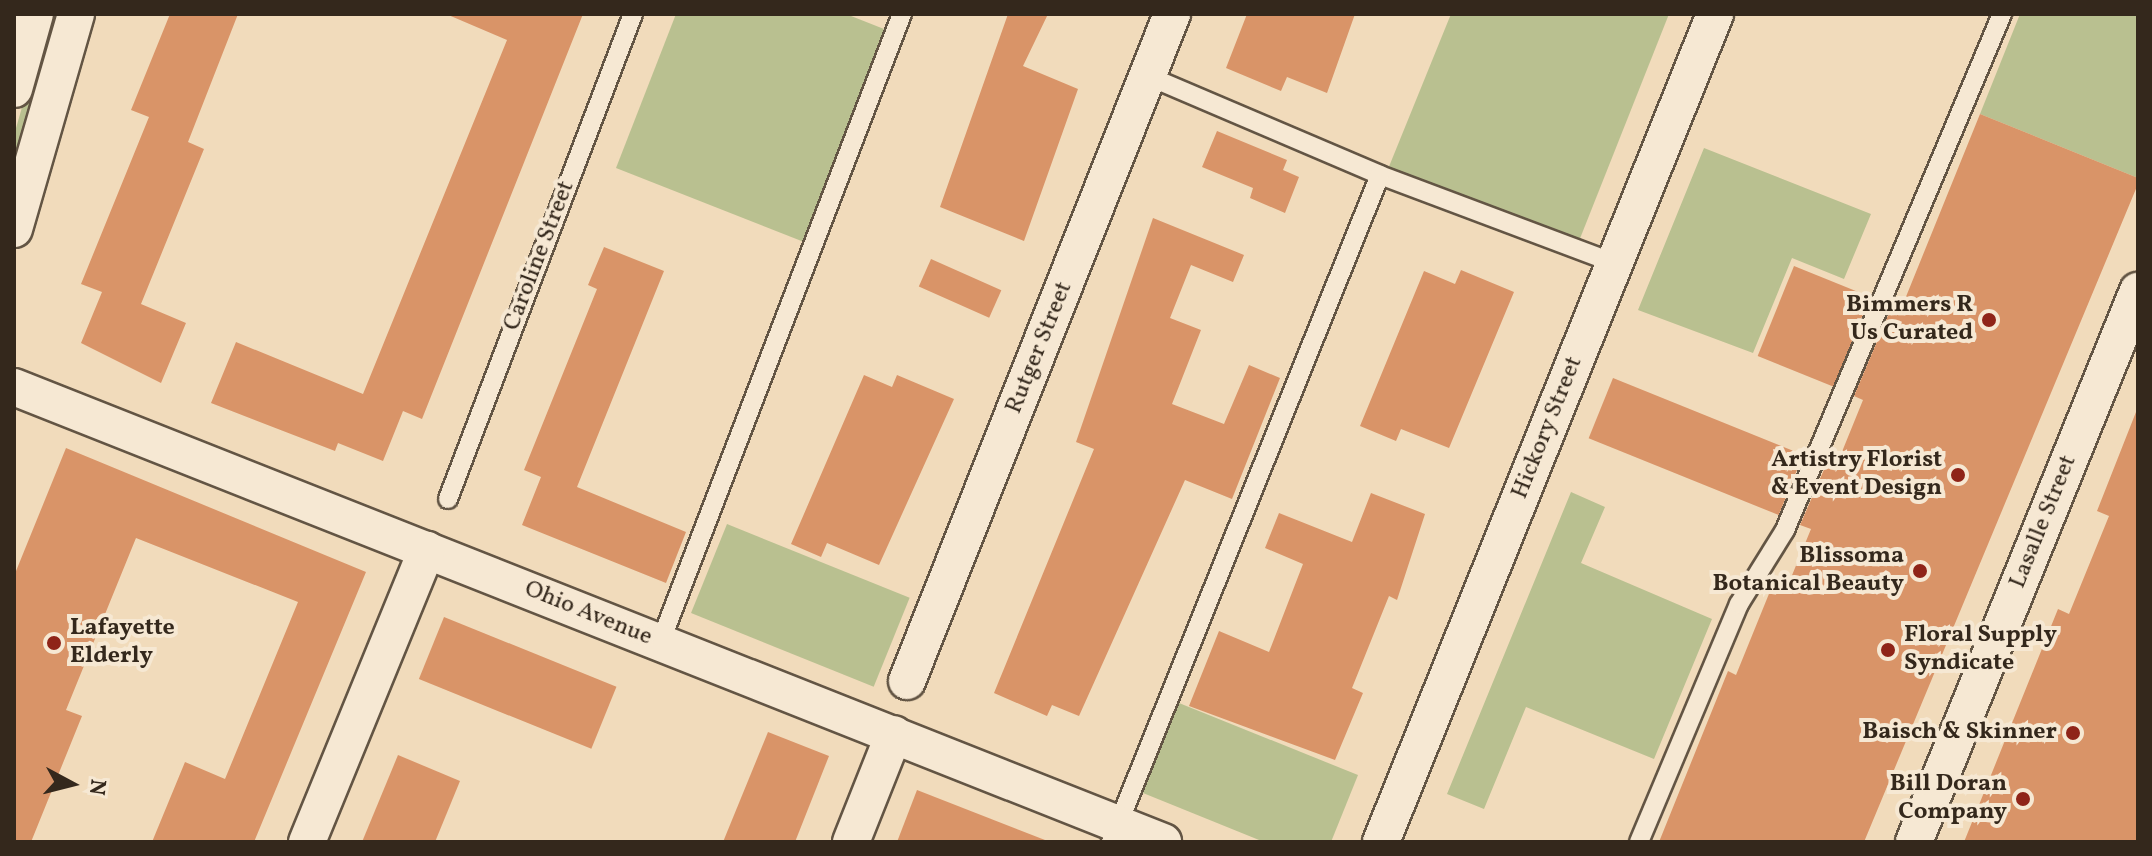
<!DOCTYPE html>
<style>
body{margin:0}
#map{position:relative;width:2152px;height:856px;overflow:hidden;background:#f1dbbb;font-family:Vollkorn,serif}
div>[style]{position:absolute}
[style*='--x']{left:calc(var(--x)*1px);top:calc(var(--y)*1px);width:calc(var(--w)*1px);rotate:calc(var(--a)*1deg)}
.green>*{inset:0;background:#b9c090;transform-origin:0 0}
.building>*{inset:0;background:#d99468;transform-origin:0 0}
.roads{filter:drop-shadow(2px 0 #635544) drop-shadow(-2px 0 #635544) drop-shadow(0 2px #635544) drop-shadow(0 -2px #635544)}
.service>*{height:18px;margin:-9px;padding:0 9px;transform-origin:9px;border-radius:9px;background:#f6e8d3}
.minor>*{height:36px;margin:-18px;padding:0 18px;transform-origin:18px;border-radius:18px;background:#f6e8d3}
.dots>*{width:22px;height:22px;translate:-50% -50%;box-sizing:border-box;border:4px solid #f6e8d3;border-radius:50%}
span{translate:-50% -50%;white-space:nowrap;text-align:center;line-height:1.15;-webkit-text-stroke:8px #f6e8d3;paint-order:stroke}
.street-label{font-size:24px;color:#34281c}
.poi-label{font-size:24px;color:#34281c;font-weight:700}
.right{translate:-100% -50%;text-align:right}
.left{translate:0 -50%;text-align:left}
.frame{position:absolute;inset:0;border:16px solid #34281c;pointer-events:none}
.north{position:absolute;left:32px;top:744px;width:80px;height:80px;-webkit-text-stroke:6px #f6e8d3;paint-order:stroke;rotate:97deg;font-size:22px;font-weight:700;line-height:32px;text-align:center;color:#34281c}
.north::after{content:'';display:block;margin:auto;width:28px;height:36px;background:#34281c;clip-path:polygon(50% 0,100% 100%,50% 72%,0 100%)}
</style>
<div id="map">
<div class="green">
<div style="clip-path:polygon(49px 14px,62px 14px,18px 164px,14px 135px)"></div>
<div style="clip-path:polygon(676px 14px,846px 14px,884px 29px,804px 242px,616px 168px)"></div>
<div style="clip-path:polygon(1451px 14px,1669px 14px,1579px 241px,1388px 169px)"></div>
<div style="clip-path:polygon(2020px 14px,2138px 14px,2138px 178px,1980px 114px)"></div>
<div style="clip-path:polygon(1704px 148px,1871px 214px,1844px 279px,1792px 258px,1753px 353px,1638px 310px)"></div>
<div style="clip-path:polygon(1571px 492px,1605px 507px,1581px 563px,1712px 619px,1654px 759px,1526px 707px,1484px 809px,1447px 794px)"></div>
<div style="left:727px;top:524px;width:197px;height:96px;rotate:22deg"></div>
<div style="clip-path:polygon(1179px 703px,1358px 775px,1331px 842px,1264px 842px,1143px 793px)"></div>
</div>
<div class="building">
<div style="clip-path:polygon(170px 14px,238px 14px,188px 142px,204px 149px,141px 304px,186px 323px,161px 383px,81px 343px,102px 292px,81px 284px,149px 117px,131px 110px)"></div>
<div style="clip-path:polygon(446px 14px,583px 14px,422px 419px,403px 411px,383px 461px,338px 443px,335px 451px,211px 403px,236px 342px,363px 394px,507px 40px)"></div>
<div style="clip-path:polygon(1008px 14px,1048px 14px,1023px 66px,1078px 89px,1024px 241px,940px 207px)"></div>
<div style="clip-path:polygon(1247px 14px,1355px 14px,1327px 93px,1287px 77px,1281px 91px,1226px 68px)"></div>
<div style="clip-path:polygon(1980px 114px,2138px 178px,2138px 184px,1864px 842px,1659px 842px,1728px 671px,1736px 675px,1775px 579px,1788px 585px,1811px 529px,1800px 525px,1826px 465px,1835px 469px,1863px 400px,1854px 396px,1892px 306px,1901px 309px)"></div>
<div style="clip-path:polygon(1217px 131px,1287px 160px,1283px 170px,1299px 177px,1285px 213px,1250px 198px,1253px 188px,1202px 167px)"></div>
<div style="clip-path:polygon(1153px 218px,1244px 255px,1233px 282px,1191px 265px,1170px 318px,1201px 330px,1172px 404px,1224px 424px,1249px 365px,1280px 378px,1232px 499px,1185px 480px,1079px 716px,1052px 705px,1047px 716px,994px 693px,1094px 449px,1076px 442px)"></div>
<div style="clip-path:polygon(604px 247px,664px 271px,577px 487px,686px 532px,666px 583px,522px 525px,541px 477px,524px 470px,597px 289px,588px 285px)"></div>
<div style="left:931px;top:259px;width:77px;height:30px;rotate:24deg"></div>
<div style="left:1794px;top:266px;width:82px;height:97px;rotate:22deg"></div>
<div style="clip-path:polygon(1461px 270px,1514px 292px,1449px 448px,1401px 429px,1396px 441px,1360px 426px,1424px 271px,1455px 284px)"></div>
<div style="clip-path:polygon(864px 375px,892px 387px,897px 375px,954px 399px,879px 565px,827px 543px,821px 557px,791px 544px)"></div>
<div style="left:1613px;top:378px;width:205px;height:65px;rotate:22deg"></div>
<div style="clip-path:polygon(2136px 412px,2138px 842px,1964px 842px,2058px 609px,2069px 614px,2109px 516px,2097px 511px)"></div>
<div style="clip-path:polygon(66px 448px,366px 572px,254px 842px,152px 842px,185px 762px,225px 779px,298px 602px,136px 538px,66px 710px,82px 716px,31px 842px,14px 842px,14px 576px)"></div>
<div style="clip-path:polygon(1371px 493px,1425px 514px,1397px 600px,1389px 596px,1352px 688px,1363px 693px,1335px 760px,1189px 706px,1219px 631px,1269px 652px,1303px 564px,1265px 548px,1279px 513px,1352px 542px)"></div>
<div style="left:444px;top:617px;width:186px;height:67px;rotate:22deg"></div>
<div style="clip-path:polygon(768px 732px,829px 756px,795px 842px,723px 842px)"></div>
<div style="clip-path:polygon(398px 755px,460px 781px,435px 842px,362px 842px)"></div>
<div style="clip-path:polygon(917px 790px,1045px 840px,1045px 842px,897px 842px)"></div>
</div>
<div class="roads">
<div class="service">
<div style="--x:1148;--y:76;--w:252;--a:23.1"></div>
<div style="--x:1380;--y:175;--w:250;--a:20.6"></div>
<div style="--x:448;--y:499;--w:519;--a:-69.12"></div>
<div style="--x:660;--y:643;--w:674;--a:-68.96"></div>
<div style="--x:1111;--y:842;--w:719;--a:-68.04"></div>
<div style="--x:1639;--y:842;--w:258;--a:-67.2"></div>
<div style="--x:1739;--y:604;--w:87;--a:-58.1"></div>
<div style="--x:1785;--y:530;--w:560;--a:-67.19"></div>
</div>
<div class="minor">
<div style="--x:14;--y:89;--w:78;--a:-74.4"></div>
<div style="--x:14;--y:229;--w:224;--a:-73.9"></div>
<div style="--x:14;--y:387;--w:1236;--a:21.6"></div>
<div style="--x:907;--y:681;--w:718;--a:-68.33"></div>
<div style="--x:307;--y:842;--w:316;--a:-67.7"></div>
<div style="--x:851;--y:842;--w:116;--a:-68.3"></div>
<div style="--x:1381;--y:842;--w:893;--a:-68.03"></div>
<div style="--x:1914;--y:842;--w:595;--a:-67.88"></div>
</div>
</div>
<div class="dots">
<div style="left:1989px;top:320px;background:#8f2418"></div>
<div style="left:1958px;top:475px;background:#8f2418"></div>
<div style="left:1920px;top:571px;background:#8f2418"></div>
<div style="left:54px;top:643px;background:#8f2418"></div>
<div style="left:1888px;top:650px;background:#8f2418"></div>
<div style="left:2073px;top:733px;background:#8f2418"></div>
<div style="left:2023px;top:799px;background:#8f2418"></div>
</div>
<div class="street-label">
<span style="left:540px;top:256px;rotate:-69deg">Caroline Street</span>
<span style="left:1040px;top:348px;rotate:-68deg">Rutger Street</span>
<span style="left:1548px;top:428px;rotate:-68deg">Hickory Street</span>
<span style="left:2044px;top:522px;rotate:-68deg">Lasalle Street</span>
<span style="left:588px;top:614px;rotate:22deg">Ohio Avenue</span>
</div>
<div class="poi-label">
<span class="right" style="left:1973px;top:320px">Bimmers R<br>Us Curated</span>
<span class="right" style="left:1942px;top:475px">Artistry Florist<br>&amp; Event Design</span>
<span class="right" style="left:1904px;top:571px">Blissoma<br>Botanical Beauty</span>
<span class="left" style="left:70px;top:643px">Lafayette<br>Elderly</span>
<span class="left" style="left:1904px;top:650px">Floral Supply<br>Syndicate</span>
<span class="right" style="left:2057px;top:733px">Baisch &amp; Skinner</span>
<span class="right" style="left:2007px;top:799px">Bill Doran<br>Company</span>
</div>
<div class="frame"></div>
<div class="north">N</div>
</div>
